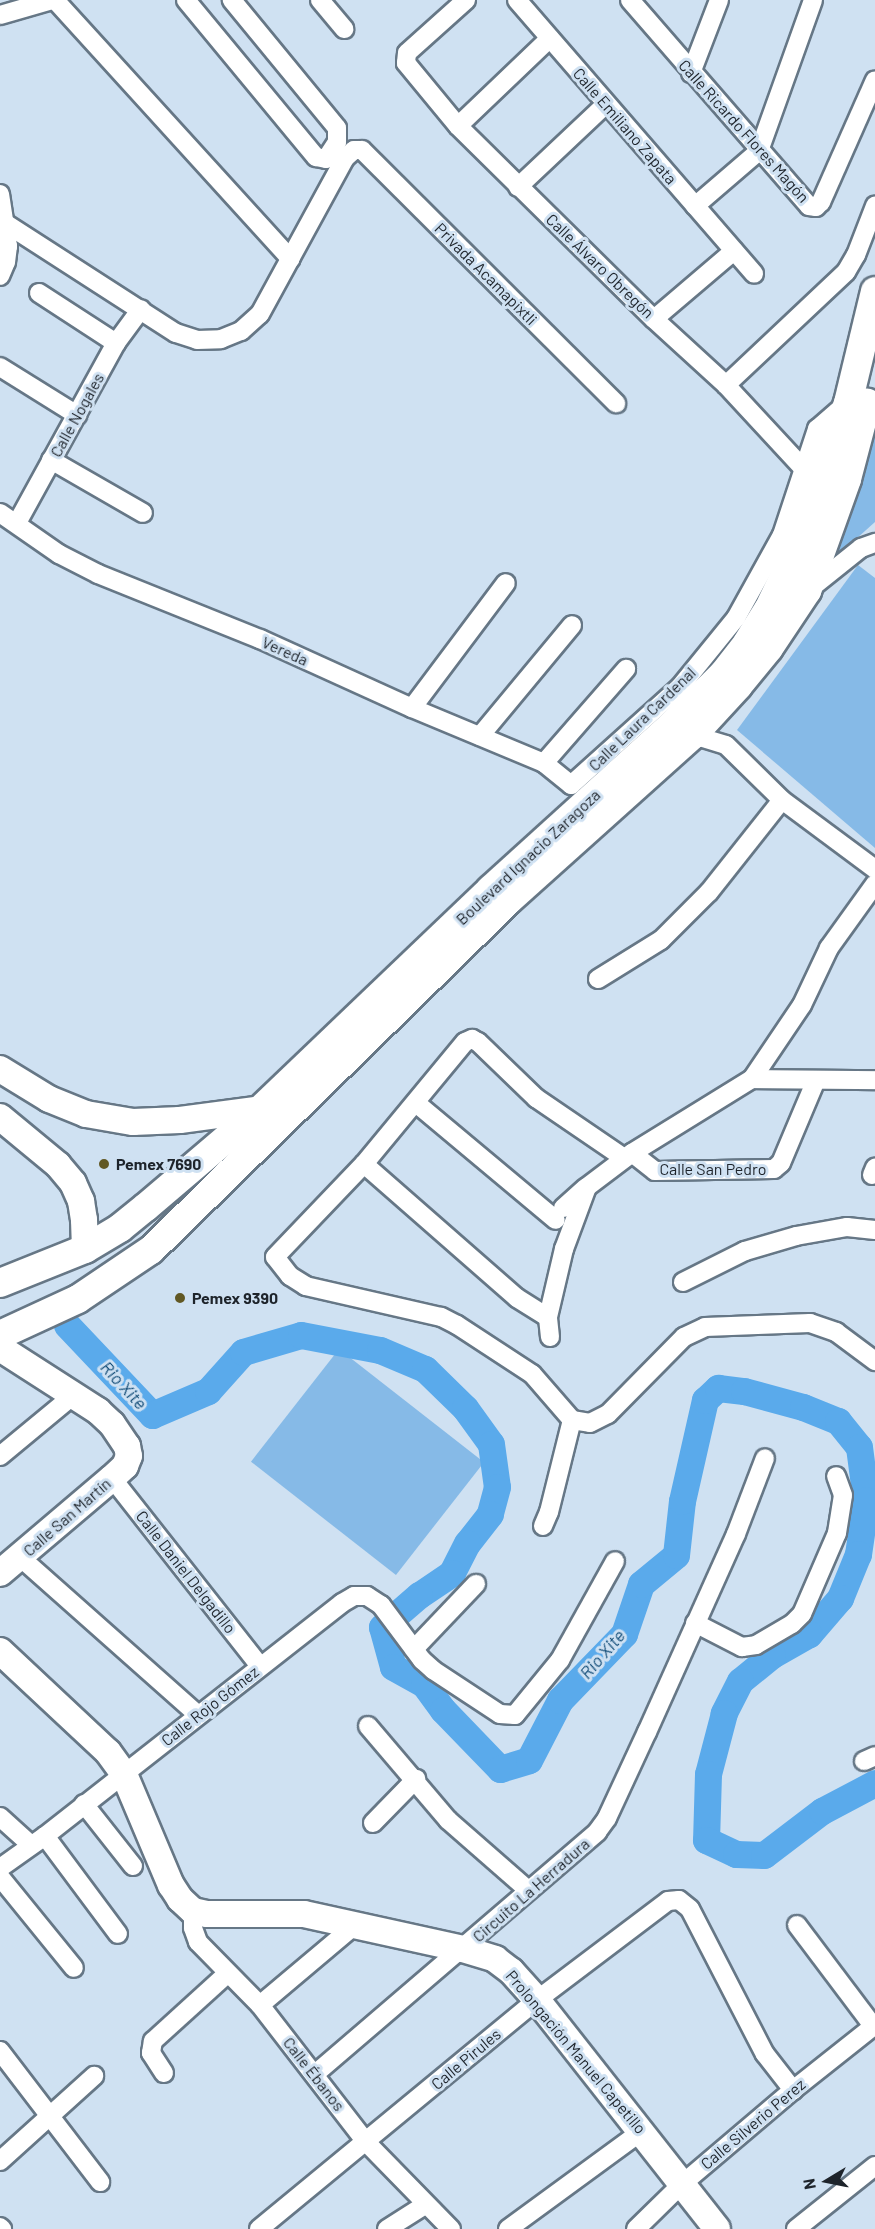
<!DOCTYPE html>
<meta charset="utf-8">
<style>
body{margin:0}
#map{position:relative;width:875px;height:2229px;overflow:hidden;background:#cfe1f2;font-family:Barlow,sans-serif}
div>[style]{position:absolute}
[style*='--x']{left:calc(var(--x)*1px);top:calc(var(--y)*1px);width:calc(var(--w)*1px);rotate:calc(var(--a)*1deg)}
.green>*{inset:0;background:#86bae7;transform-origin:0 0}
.river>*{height:27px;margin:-13.5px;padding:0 13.5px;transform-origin:13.5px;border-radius:13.5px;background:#5aaaeb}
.roads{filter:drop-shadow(2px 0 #667786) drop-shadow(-2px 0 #667786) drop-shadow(0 2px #667786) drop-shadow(0 -2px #667786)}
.street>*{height:18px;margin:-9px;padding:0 9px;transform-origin:9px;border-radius:9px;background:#fff}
.secondary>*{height:26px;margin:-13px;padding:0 13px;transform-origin:13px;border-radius:13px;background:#fff}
.primary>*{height:28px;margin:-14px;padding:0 14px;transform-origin:14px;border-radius:14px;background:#fff}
.dots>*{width:16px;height:16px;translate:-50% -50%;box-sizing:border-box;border:3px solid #cfe1f2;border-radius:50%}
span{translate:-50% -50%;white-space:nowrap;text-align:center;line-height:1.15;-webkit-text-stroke:6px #cfe1f2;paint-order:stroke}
.street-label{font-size:16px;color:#1e242b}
.poi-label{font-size:16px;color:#1e242b;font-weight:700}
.left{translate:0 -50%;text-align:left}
.water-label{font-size:18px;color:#144e79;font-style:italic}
.north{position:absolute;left:797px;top:2151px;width:60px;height:60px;-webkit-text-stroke:4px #cfe1f2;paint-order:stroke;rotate:260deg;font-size:16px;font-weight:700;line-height:24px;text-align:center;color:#1e242b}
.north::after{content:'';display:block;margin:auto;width:21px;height:27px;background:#1e242b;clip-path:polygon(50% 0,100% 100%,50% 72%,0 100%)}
</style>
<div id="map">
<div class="green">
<div style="clip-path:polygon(875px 397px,875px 522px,828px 564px)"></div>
<div style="clip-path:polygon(858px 565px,875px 578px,875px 848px,737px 730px)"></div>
<div style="left:339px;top:1349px;width:184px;height:143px;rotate:38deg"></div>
</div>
<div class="river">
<div style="--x:67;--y:1325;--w:124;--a:46.6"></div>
<div style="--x:152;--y:1415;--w:61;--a:-23.2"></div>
<div style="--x:208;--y:1391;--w:52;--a:-48.1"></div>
<div style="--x:243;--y:1352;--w:60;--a:-16.3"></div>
<div style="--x:301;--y:1335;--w:80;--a:10.8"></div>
<div style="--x:380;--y:1350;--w:49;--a:22.9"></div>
<div style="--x:425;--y:1369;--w:56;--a:44.3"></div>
<div style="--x:465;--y:1408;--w:44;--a:54.2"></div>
<div style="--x:491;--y:1444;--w:43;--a:82.1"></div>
<div style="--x:497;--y:1487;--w:28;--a:105"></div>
<div style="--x:490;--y:1514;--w:37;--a:128"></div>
<div style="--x:467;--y:1543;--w:34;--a:117"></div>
<div style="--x:452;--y:1573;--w:40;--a:146"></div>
<div style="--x:419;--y:1595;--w:49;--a:139.1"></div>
<div style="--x:382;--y:1627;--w:41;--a:74.6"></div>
<div style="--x:393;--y:1667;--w:35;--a:29"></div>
<div style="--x:424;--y:1684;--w:32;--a:54"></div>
<div style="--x:443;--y:1710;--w:82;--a:46"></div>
<div style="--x:500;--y:1769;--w:30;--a:-17"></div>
<div style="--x:529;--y:1760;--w:68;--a:-62.7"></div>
<div style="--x:560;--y:1700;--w:92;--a:-45.9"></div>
<div style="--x:624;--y:1634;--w:53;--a:-71.2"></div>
<div style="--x:641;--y:1584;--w:45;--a:-39.6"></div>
<div style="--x:676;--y:1555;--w:54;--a:-83.7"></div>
<div style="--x:682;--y:1501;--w:104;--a:-77.2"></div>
<div style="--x:705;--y:1400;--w:18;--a:-43"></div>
<div style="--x:718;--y:1388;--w:26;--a:7"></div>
<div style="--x:744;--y:1391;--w:61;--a:15.2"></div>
<div style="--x:803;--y:1407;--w:38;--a:22"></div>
<div style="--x:838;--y:1421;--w:33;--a:51"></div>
<div style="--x:859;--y:1447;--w:53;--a:82.5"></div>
<div style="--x:866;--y:1500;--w:55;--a:98.4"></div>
<div style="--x:858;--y:1554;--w:48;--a:112.2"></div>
<div style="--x:840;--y:1598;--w:48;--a:130.7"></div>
<div style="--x:809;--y:1634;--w:43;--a:150.4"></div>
<div style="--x:772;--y:1655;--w:41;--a:140.9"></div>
<div style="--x:740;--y:1681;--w:36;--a:117"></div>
<div style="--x:724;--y:1713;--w:63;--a:104.7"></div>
<div style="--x:708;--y:1774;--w:66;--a:91.7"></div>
<div style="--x:706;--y:1840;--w:33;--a:25"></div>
<div style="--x:736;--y:1854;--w:28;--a:2"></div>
<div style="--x:764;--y:1855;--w:73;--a:-37.2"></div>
<div style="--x:822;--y:1811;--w:60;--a:-27.8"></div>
</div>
<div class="roads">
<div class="street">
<div style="--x:55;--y:0;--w:350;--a:47.7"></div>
<div style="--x:186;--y:0;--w:204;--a:50.4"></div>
<div style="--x:316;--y:157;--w:10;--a:11"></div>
<div style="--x:326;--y:159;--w:20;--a:-57"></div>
<div style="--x:337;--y:142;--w:14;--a:-90"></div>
<div style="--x:337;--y:128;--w:166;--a:-129.4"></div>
<div style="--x:320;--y:0;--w:38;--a:50"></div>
<div style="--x:466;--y:0;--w:79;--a:138.1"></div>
<div style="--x:407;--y:53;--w:10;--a:96"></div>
<div style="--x:406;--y:63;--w:82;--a:50.5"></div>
<div style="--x:458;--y:126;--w:275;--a:44.6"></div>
<div style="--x:654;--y:319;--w:98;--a:42.5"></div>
<div style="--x:726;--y:385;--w:112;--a:47.2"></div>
<div style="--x:517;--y:0;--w:362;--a:49.1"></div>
<div style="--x:630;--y:0;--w:273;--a:49"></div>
<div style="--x:809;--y:206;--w:7;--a:8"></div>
<div style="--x:816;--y:207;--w:7;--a:-45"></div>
<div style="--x:821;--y:202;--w:133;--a:-66.1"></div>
<div style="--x:0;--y:15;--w:54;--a:-16.1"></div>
<div style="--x:691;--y:73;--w:78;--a:-69"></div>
<div style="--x:458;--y:126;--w:127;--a:-43.7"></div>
<div style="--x:518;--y:187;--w:121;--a:-43.3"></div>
<div style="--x:0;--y:194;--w:53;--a:81.3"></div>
<div style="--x:8;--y:246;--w:16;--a:97"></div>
<div style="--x:6;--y:262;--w:15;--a:113"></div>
<div style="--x:695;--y:206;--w:84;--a:-40.7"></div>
<div style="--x:759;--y:151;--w:160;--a:-70.3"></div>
<div style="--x:5;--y:223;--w:203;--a:32.8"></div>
<div style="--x:176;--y:333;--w:22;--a:18"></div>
<div style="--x:197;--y:340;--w:24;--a:-2"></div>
<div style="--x:221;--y:339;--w:22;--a:-22"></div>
<div style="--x:241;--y:331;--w:25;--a:-42"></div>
<div style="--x:260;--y:314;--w:178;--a:-61.4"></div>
<div style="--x:345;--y:158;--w:12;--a:-42"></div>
<div style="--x:354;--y:150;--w:8;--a:0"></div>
<div style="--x:362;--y:150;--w:359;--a:44.9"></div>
<div style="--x:39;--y:293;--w:92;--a:33"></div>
<div style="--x:654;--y:319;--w:105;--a:-40.4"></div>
<div style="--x:0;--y:367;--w:91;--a:31.9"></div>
<div style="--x:726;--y:385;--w:165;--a:-43.3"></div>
<div style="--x:846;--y:272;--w:20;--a:-60"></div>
<div style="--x:856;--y:255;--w:53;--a:-68.8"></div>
<div style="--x:51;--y:460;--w:106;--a:29.9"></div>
<div style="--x:0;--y:513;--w:72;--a:34.8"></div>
<div style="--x:59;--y:554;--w:44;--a:27.1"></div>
<div style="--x:98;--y:574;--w:175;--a:21.9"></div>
<div style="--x:260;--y:639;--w:167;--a:24.4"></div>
<div style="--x:412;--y:708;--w:143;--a:22.6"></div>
<div style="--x:544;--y:763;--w:35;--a:39"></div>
<div style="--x:571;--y:785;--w:147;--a:-42"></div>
<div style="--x:680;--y:687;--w:89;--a:-50.9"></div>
<div style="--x:736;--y:618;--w:95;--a:-61"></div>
<div style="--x:782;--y:535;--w:112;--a:-71.7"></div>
<div style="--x:817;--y:429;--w:40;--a:-41"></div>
<div style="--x:17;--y:523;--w:205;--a:-61.2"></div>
<div style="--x:116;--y:343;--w:42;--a:-53.7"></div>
<div style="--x:811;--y:588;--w:64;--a:-38.7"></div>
<div style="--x:861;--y:548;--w:15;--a:-20"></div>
<div style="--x:412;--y:708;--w:156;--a:-53.1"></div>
<div style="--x:693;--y:735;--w:34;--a:17"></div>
<div style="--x:726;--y:745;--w:78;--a:44.5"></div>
<div style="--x:782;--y:800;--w:116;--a:36.6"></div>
<div style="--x:480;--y:736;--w:144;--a:-50.3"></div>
<div style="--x:544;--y:763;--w:125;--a:-48.9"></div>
<div style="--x:598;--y:979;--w:74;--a:-31.8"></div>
<div style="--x:661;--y:940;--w:68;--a:-45"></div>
<div style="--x:709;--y:892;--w:117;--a:-51.6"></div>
<div style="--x:752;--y:1079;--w:123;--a:0.5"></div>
<div style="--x:416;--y:1103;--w:182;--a:39.9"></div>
<div style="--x:632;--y:1153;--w:29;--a:38"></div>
<div style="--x:655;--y:1171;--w:119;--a:-1"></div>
<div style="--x:774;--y:1169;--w:9;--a:-41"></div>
<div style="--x:781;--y:1163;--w:90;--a:-67.1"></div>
<div style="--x:364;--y:1164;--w:203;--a:41.2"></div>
<div style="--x:517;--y:1298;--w:36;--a:32"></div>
<div style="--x:872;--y:1175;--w:8;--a:-67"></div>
<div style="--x:563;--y:1208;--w:30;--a:-42"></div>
<div style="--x:683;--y:1282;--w:69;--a:-26.6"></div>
<div style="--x:745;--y:1251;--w:53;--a:-16.4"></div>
<div style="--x:796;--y:1236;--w:52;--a:-10"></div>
<div style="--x:847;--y:1227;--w:28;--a:6"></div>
<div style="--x:550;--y:1337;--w:20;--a:-96"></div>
<div style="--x:548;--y:1317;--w:70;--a:-76.8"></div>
<div style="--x:564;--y:1249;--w:66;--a:-69.6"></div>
<div style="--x:587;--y:1187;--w:56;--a:-37.1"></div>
<div style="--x:632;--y:1153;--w:141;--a:-31.7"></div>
<div style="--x:752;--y:1079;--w:89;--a:-56"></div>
<div style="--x:802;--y:1005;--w:63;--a:-64.7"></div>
<div style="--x:829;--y:948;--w:79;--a:-54.3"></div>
<div style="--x:572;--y:1420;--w:61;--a:-131"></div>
<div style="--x:532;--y:1374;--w:90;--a:-146.8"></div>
<div style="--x:457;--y:1325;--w:18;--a:-153"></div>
<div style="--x:441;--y:1317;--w:139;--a:-167.1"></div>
<div style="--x:306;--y:1286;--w:19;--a:-148"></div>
<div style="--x:290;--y:1276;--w:24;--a:-128"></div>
<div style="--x:275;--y:1257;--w:129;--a:-46.3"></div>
<div style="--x:364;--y:1164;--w:158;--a:-50.4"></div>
<div style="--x:465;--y:1042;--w:8;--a:-23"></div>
<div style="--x:472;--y:1039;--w:7;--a:27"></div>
<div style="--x:478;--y:1042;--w:81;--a:44"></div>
<div style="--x:536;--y:1098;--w:107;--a:34.3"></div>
<div style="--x:572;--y:1420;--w:18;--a:9"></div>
<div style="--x:590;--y:1423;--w:20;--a:-27"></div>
<div style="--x:608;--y:1414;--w:108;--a:-45.4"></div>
<div style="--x:684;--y:1337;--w:23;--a:-25"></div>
<div style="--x:705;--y:1327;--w:105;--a:-2.2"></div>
<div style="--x:810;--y:1323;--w:28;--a:19"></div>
<div style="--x:836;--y:1332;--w:49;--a:36.6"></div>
<div style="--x:0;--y:1456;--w:97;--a:-39.6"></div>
<div style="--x:112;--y:1478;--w:239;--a:51.8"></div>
<div style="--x:543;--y:1526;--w:15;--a:-67"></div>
<div style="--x:549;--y:1512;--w:95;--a:-76"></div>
<div style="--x:20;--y:1557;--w:237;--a:41.6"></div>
<div style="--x:695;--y:1623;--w:53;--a:27.1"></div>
<div style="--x:742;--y:1647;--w:14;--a:-8"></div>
<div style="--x:756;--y:1645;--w:42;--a:-30.3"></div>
<div style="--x:792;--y:1624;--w:14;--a:-45"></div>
<div style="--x:802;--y:1614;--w:88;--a:-66.6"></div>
<div style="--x:837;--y:1533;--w:38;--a:-81"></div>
<div style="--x:843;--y:1495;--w:20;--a:-110"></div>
<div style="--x:414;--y:1649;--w:90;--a:-46.4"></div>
<div style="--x:368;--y:1726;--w:123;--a:49.6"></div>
<div style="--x:448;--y:1820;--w:106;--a:41.2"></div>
<div style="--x:864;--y:1761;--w:12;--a:-24"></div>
<div style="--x:84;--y:1804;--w:79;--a:51.7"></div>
<div style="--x:0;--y:1817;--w:42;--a:42.1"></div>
<div style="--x:373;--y:1823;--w:62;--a:-45.7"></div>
<div style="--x:45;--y:1836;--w:122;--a:53.3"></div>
<div style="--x:0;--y:1868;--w:55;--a:-35.4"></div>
<div style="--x:45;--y:1836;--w:377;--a:-38.1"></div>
<div style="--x:342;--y:1603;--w:14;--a:-30"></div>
<div style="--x:354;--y:1596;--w:13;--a:0"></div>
<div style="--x:367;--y:1596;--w:17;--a:33"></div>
<div style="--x:381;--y:1605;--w:69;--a:53.3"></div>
<div style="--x:422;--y:1660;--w:15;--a:42"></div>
<div style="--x:433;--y:1670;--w:80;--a:33.3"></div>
<div style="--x:500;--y:1714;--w:15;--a:4"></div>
<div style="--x:515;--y:1715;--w:71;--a:-50.7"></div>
<div style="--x:560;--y:1660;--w:113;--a:-60.9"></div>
<div style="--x:0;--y:1877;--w:117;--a:50.9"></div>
<div style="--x:193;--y:1911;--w:17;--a:90"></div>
<div style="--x:193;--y:1928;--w:15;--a:70"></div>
<div style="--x:198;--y:1942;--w:88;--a:45.5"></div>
<div style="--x:260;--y:2005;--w:172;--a:52.3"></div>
<div style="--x:365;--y:2141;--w:123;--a:45.7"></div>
<div style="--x:797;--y:1925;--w:126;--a:53"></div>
<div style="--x:260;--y:2005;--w:124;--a:-40.1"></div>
<div style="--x:0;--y:2051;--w:165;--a:52.6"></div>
<div style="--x:164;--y:2073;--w:24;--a:-123"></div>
<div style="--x:151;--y:2053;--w:12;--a:-81"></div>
<div style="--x:153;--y:2041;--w:100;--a:-42.2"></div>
<div style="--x:315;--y:2074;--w:372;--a:-40.6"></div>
<div style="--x:597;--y:1832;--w:17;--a:-54"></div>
<div style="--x:607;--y:1818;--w:95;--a:-65.1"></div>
<div style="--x:647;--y:1732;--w:217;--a:-65.8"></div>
<div style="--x:736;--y:1534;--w:81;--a:-69.1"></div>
<div style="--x:0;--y:2161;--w:127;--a:-42.1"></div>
<div style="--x:0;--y:2227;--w:3;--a:45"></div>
<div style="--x:259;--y:2229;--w:360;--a:-39.5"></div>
<div style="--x:537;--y:2000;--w:164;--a:-37.1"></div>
<div style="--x:668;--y:1901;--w:11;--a:-5"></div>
<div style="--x:679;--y:1900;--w:14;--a:39"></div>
<div style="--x:690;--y:1909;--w:163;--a:62.7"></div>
<div style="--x:765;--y:2054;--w:46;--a:52.1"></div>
<div style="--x:387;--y:2229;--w:45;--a:-32.3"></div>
<div style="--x:508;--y:2229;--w:166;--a:-36.2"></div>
<div style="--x:636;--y:2229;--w:63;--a:-44.4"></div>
<div style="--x:681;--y:2185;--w:147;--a:-40.3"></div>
<div style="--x:793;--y:2090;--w:105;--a:-38.4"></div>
<div style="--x:796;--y:2229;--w:101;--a:-38.6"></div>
</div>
<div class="secondary">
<div style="--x:0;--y:1069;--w:57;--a:31.5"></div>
<div style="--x:49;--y:1099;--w:40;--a:22"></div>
<div style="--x:86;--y:1114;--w:48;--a:9.7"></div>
<div style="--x:133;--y:1122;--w:47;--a:-2.4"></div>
<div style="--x:180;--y:1120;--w:82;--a:-7.7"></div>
<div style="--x:0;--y:1117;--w:75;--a:39.6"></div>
<div style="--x:58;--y:1165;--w:23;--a:50"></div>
<div style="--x:73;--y:1183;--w:20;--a:66"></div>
<div style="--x:81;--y:1201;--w:19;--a:81"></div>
<div style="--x:84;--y:1220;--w:29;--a:88"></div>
<div style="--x:0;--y:1348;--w:117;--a:32.7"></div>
<div style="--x:98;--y:1411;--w:19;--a:43"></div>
<div style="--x:112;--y:1424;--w:27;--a:56"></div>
<div style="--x:127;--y:1446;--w:10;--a:79"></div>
<div style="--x:129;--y:1456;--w:11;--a:112"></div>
<div style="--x:125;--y:1466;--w:18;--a:137"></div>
<div style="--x:112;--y:1478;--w:147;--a:139.7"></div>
<div style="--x:0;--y:1651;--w:148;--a:43.1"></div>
<div style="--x:108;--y:1752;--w:27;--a:54"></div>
<div style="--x:124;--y:1774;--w:121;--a:67.1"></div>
<div style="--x:171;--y:1885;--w:17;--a:57"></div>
<div style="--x:180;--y:1899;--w:18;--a:43"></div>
<div style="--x:193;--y:1911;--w:14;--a:12"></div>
<div style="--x:207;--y:1914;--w:97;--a:0"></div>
<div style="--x:304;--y:1914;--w:163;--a:12.4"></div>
<div style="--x:463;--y:1949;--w:34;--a:17"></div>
<div style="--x:495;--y:1959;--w:20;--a:37"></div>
<div style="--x:511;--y:1971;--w:39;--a:48"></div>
<div style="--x:537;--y:2000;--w:291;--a:51.8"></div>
</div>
<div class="primary">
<div style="--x:0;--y:1283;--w:92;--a:-21.8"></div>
<div style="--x:85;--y:1249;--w:41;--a:-31"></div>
<div style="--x:120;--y:1228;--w:33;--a:-39"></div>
<div style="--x:146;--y:1207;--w:151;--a:-40.4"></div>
<div style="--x:261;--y:1109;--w:318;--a:-43.7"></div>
<div style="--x:491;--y:889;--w:243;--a:-42.2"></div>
<div style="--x:671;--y:726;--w:74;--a:-45"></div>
<div style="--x:723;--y:674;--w:39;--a:-52"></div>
<div style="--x:747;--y:643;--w:39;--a:-58"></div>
<div style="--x:768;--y:610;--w:83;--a:-64.4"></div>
<div style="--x:804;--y:535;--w:139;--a:-71.6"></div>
<div style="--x:848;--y:403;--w:115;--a:-76.4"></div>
<div style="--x:0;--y:1335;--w:86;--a:-24.8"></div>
<div style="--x:78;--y:1299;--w:88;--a:-33.9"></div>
<div style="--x:151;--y:1250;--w:502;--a:-44.35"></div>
<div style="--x:510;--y:899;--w:246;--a:-41.9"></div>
<div style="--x:693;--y:735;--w:67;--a:-47.4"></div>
<div style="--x:738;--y:686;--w:49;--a:-50.8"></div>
<div style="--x:769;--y:648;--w:69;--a:-56.3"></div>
<div style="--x:807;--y:591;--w:119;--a:-70.3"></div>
<div style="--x:847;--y:479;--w:79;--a:-75.3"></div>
</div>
</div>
<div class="dots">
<div style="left:104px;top:1164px;background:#615824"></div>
<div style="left:180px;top:1298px;background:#615824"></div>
</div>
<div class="street-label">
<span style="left:625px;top:126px;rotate:49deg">Calle Emiliano Zapata</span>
<span style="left:744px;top:131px;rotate:48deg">Calle Ricardo Flores Magón</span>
<span style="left:600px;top:266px;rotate:44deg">Calle Álvaro Obregón</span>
<span style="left:486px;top:274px;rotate:45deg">Privada Acamapixtli</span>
<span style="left:77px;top:415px;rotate:-61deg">Calle Nogales</span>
<span style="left:285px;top:651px;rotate:24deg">Vereda</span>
<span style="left:642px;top:719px;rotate:-44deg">Calle Laura Cardenal</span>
<span style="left:528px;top:857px;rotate:-43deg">Boulevard Ignacio Zaragoza</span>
<span style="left:713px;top:1169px">Calle San Pedro</span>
<span style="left:67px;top:1517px;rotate:-41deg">Calle San Martín</span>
<span style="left:186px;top:1572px;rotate:52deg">Calle Daniel Delgadillo</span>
<span style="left:210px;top:1706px;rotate:-38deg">Calle Rojo Gómez</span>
<span style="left:531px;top:1890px;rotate:-41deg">Circuito La Herradura</span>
<span style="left:576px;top:2052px;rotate:50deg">Prolongación Manuel Capetillo</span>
<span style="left:466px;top:2059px;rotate:-40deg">Calle Pirules</span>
<span style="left:314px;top:2074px;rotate:52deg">Calle Ébanos</span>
<span style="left:753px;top:2124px;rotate:-40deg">Calle Silverio Perez</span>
</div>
<div class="poi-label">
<span class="left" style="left:116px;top:1164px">Pemex 7690</span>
<span class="left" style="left:192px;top:1298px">Pemex 9390</span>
</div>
<div class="water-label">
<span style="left:124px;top:1385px;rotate:47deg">Rio Xite</span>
<span style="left:602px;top:1654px;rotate:-49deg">Rio Xite</span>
</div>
<div class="north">N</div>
</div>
